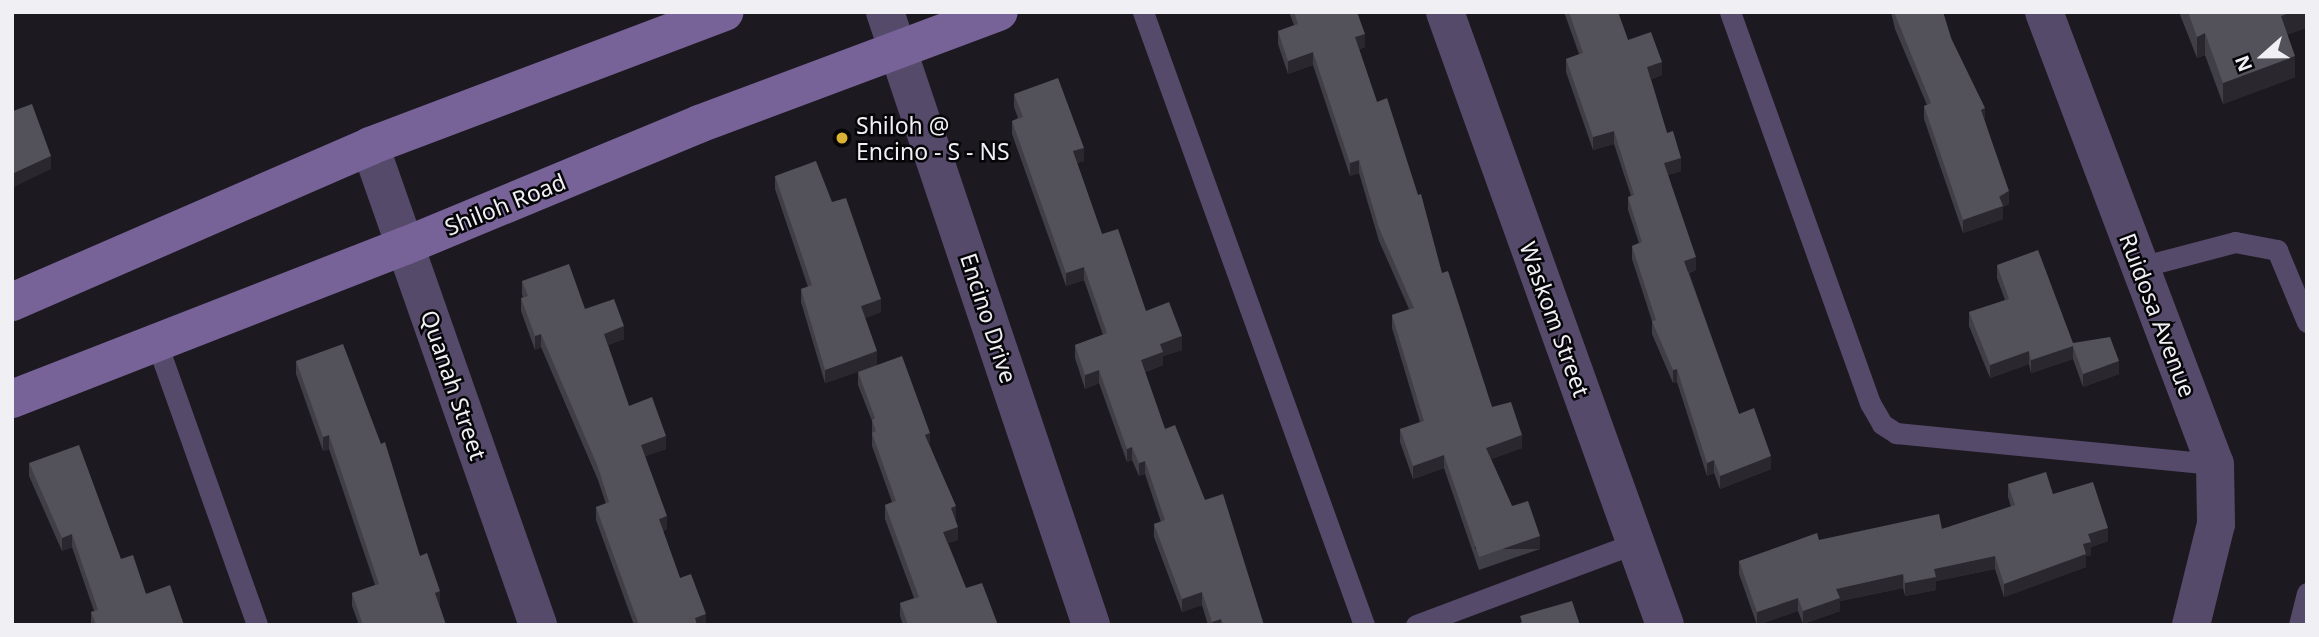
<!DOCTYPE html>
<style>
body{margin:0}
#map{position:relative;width:2319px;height:637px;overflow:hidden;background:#1c1921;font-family:"Noto Sans",sans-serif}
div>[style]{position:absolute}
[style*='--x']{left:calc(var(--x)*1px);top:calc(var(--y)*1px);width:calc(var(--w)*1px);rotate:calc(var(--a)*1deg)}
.lane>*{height:21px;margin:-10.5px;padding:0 10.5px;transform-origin:10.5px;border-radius:10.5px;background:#564a6b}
.street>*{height:38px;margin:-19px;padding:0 19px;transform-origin:19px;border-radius:19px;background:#564a6b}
.secondary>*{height:38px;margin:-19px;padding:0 19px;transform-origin:19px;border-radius:19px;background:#786399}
.wall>*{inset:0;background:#403e46}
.shaded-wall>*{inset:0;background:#2a272f;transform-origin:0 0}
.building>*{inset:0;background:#535159}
.dots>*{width:19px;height:19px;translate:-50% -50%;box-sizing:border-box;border:4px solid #060508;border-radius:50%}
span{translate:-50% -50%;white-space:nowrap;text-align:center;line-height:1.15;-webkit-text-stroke:5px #060508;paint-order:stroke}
.poi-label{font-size:23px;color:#f0eff4}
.left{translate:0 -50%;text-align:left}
.street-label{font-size:23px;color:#f0eff4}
.frame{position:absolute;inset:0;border:14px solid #f0eff4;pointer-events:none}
.north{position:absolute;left:2228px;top:21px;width:70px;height:70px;-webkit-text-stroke:5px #060508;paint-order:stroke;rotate:249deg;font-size:19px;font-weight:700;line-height:28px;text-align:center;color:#f0eff4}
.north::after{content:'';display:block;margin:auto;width:24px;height:32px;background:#f0eff4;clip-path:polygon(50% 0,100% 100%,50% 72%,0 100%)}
</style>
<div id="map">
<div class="lane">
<div style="--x:1143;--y:12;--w:652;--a:70.17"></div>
<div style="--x:1730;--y:12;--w:415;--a:70.3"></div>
<div style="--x:1870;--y:403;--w:24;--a:60"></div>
<div style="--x:1882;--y:424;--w:17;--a:33"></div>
<div style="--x:1896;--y:433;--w:321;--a:5.6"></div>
<div style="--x:2140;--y:267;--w:98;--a:-14.7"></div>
<div style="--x:2235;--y:242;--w:43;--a:10.8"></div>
<div style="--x:2277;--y:250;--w:78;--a:67.4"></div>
<div style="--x:156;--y:341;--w:301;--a:70.4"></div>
<div style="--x:1416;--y:625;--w:234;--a:-20.5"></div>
<div style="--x:2299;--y:625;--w:33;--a:-76"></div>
</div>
<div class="street">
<div style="--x:885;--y:12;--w:647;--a:71.42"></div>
<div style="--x:1445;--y:12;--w:651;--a:70.26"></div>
<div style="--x:2044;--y:12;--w:483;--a:69.3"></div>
<div style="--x:2215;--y:464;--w:60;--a:89"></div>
<div style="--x:2216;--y:524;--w:104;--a:103.9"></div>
<div style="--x:370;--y:146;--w:508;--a:70.67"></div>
</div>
<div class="secondary">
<div style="--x:12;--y:302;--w:391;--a:-23.5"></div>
<div style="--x:370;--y:146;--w:379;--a:-20.7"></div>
<div style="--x:12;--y:399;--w:422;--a:-21.3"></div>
<div style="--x:405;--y:246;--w:318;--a:-22.5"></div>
<div style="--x:699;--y:124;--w:320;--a:-20.5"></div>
</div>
<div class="wall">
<div style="clip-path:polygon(1289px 12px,1357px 12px,1365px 47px,1359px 49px,1377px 102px,1492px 407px,1522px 448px,1491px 459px,1512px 506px,1540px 549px,1479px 570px,1444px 468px,1413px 479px,1400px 442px,1400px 429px,1420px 422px,1392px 328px,1392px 315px,1409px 309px,1379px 241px,1359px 173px,1350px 176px,1313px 65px,1288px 74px,1278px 44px,1278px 31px,1294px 25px)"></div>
<div style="clip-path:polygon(1564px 12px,1618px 12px,1628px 40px,1662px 75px,1651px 79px,1667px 133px,1681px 171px,1668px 175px,1696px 270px,1689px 273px,1739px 414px,1771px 469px,1720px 489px,1714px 473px,1707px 476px,1677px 382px,1673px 383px,1652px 334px,1652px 321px,1632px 259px,1632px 246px,1639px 243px,1628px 210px,1628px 197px,1631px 196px,1614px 144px,1593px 150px,1566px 72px,1566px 59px,1579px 54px)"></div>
<div style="clip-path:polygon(1891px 12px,1943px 12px,1951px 38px,1985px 121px,2009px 204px,2003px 207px,2003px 219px,1963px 233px,1924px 119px,1924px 106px,1927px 105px,1895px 29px)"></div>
<div style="clip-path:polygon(2179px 12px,2307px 12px,2287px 35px,2295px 77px,2223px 104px,2205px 55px,2197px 58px)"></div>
<div style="clip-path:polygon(1014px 94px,1084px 161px,1077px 163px,1102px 234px,1146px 311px,1182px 350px,1163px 356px,1163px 365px,1145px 372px,1165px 429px,1205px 500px,1264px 625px,1208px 625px,1202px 605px,1182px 612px,1154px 537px,1154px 524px,1161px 522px,1145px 474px,1139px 476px,1132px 460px,1127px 462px,1099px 383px,1085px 389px,1075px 358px,1075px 345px,1103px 335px,1084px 280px,1066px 286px,1012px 134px,1012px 121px,1018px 118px,1014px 107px)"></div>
<div style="clip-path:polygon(775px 176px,832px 202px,881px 312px,865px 318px,877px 365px,825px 383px,801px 302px,801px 289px,808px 287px,775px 189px)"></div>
<div style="clip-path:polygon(1997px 265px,2073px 343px,2119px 374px,2083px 387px,2073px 359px,2031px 373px,2029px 364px,1990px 378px,1969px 326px,1969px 312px,2005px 300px,1997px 278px)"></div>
<div style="clip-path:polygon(522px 281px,585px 309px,624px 339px,608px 345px,629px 406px,666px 449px,645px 456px,667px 529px,663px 531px,680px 578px,706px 625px,634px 625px,596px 520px,596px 507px,606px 504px,598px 480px,541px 347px,535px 350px,521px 311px,521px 298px,523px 298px,522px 294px)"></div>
<div style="clip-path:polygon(296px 361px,420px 556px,440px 604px,439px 604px,446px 625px,359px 625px,352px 606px,352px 593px,375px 585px,329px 449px,323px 451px,296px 374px)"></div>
<div style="clip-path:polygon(858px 372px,930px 446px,956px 519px,955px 520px,958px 540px,948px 543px,966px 588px,998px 625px,903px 625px,900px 616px,900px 603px,914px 598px,885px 519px,885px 505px,892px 502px,872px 446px,872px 421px,858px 385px)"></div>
<div style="clip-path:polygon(29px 463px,121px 559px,146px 594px,184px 625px,91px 625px,91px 612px,94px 611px,72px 547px,62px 551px,29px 476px)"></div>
<div style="clip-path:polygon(2008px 484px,2053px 494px,2108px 541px,2091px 547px,2091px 555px,2086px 556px,2086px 567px,2004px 597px,1995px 569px,1936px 581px,1936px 590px,1905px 596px,1903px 588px,1840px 601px,1840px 611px,1803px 624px,1798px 611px,1757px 625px,1739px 574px,1739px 561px,1819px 540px,1942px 529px,2011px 507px,2008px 497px)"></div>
</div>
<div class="shaded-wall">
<div style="clip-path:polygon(2291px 12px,2307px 12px,2307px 28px,2281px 37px,2281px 16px)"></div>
<div style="clip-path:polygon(2205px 33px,2205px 55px,2197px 58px,2197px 37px)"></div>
<div style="clip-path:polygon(1365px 34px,1365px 47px,1355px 50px,1355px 37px)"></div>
<div style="clip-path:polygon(1313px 52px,1313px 65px,1288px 74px,1288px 61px)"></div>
<div style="clip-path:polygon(2295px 56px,2295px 77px,2223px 104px,2223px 83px)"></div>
<div style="clip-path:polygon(1662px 62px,1662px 75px,1647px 80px,1647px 67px)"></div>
<div style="clip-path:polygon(1985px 108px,1985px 121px,1981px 110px)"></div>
<div style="clip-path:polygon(1614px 131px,1614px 144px,1593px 150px,1593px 137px)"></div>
<div style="clip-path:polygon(1084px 148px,1084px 161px,1073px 164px,1073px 151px)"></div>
<div style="clip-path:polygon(51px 156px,51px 169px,12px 188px,12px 174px)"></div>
<div style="clip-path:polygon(1681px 158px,1681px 171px,1664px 176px,1664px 163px)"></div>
<div style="clip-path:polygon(1359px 160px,1359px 173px,1350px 176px,1350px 163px)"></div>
<div style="clip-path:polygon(2009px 191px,2009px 204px,2003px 207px,2003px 219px,1963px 233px,1963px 220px)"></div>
<div style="clip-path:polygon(1696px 257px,1696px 270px,1684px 274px,1684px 261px)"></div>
<div style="clip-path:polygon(1084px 267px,1084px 280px,1066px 286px,1066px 273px)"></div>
<div style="clip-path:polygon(881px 299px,881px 312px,861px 320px,861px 306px)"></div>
<div style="clip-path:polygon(624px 326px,624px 339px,604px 347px,604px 334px)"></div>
<div style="clip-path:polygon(541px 334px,541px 347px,535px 350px,535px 336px)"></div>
<div style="clip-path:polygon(1182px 336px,1182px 350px,1163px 356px,1163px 365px,1141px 373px,1141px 360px,1160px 344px)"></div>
<div style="clip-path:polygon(2073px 346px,2073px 359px,2031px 373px,2031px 360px)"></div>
<div style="clip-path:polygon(877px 351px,877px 365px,825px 383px,825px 370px)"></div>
<div style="clip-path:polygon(2029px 351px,2029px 364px,1990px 378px,1990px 365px)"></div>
<div style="clip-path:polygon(2119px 361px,2119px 374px,2083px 387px,2083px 374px)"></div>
<div style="clip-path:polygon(1677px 369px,1677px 382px,1673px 383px,1673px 370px)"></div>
<div style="clip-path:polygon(1099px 370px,1099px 383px,1085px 389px,1085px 375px)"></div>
<div style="clip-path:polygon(930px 433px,930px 446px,925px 435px)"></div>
<div style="clip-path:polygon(329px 435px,329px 449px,323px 451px,323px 437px)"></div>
<div style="clip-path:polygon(1522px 435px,1522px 448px,1486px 461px,1486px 448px)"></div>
<div style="clip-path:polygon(666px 436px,666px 449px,641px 458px,641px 445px)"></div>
<div style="clip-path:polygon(1132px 447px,1132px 460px,1127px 462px,1127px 449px)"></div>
<div style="clip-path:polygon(1444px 455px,1444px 468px,1413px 479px,1413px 466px)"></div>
<div style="clip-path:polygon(1771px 456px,1771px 469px,1720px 489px,1720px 476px)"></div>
<div style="clip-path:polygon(1714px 460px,1714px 473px,1707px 476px,1707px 463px)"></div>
<div style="clip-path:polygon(1145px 461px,1145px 474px,1139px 476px,1139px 463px)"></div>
<div style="clip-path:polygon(956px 506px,956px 519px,951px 521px,951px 508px)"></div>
<div style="clip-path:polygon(667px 516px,667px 529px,659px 532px,659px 519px)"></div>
<div style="clip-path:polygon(958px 527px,958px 540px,943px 545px,943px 532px)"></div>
<div style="clip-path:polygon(2108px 528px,2108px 541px,2091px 547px,2091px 555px,2086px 556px,2086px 567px,2004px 597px,2004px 584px,2083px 544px,2088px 534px)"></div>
<div style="clip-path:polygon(72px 534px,72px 547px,62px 551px,62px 538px)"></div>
<div style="left:1540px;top:536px;width:13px;height:65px;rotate:90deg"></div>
<div style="clip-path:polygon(1995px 556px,1995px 569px,1936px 581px,1936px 590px,1905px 596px,1905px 583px,1934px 569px)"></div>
<div style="clip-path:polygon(1903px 574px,1903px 588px,1840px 601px,1840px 611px,1803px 624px,1803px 611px,1836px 589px)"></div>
<div style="clip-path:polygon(440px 591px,440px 604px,435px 606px,435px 593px)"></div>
<div style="clip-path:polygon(1202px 592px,1202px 605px,1182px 612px,1182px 599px)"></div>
<div style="clip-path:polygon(1798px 598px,1798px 611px,1757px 625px,1757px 612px)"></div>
<div style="clip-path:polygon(706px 614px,706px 625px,695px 625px,695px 618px)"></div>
<div style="clip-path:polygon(1221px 619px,1221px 625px,1212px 625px,1212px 622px)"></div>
</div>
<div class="building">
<div style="clip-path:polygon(1294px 12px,1357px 12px,1365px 34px,1355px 37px,1377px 102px,1387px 98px,1418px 195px,1421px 194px,1442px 273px,1448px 271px,1492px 407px,1511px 402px,1522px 435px,1486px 448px,1512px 506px,1528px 501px,1540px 536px,1479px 557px,1444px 455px,1413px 466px,1400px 429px,1424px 421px,1392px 315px,1414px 308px,1379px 228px,1359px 160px,1350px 163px,1313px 52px,1288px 61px,1278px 31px,1298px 24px)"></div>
<div style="clip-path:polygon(1569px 12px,1618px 12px,1628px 40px,1651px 32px,1662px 62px,1647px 67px,1667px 133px,1673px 131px,1681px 158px,1664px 163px,1696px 257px,1684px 261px,1739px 414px,1754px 408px,1771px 456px,1720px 476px,1714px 460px,1707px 463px,1677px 369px,1673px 370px,1652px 321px,1656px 320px,1632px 246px,1642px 242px,1628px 197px,1634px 195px,1614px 131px,1593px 137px,1566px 59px,1583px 53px)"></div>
<div style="clip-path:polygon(1894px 12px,1943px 12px,1951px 38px,1985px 108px,1981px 110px,2009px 191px,1999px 196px,2003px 206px,1963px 220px,1924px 106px,1931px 103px)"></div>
<div style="clip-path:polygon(2188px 12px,2291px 12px,2281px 16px,2295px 56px,2223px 83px,2205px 33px,2197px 37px)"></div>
<div style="clip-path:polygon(1058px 78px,1084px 148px,1073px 151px,1102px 234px,1118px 229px,1146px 311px,1169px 302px,1182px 336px,1160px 344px,1163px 352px,1141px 360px,1165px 429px,1175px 425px,1205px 500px,1223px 494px,1264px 625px,1224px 625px,1221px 619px,1212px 622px,1202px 592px,1182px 599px,1154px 524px,1165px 520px,1145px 461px,1139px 463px,1132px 447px,1127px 449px,1099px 370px,1085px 375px,1075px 345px,1107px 333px,1084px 267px,1066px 273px,1012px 121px,1023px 117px,1014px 94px)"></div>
<div style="clip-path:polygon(32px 104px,51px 156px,12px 174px,12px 109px,13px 111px)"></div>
<div style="clip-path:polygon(816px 161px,832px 202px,846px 198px,881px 299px,861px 306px,877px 351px,825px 370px,801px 289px,812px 285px,775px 176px)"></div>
<div style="clip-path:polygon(2038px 250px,2073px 343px,2110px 337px,2119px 361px,2083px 374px,2073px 346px,2031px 360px,2029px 351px,1990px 365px,1969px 312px,2009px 299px,1997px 265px)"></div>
<div style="clip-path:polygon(569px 264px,585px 309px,614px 299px,624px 326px,604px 334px,629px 406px,652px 397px,666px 436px,641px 445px,667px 516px,659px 519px,680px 578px,691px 574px,706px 614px,695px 618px,697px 625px,639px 625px,596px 507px,609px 502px,598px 467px,541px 334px,535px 336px,521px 298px,528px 296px,522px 281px)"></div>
<div style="clip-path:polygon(343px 344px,381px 444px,385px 442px,420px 556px,427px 553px,440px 591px,435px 593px,446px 625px,363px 625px,352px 593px,379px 584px,329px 435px,323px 437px,296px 361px)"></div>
<div style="clip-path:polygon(902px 356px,930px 433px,925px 435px,956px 506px,951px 508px,958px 527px,943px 532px,966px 588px,982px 583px,998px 625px,908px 625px,900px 603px,919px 597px,885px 505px,896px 501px,872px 433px,876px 431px,872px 420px,875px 418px,858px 372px)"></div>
<div style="clip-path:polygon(79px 445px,121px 559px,133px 555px,146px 594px,170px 585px,184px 625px,96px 625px,91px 612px,98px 610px,72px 534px,62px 538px,29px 463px)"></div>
<div style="clip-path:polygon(2046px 472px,2053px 494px,2093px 482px,2108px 528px,2088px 534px,2091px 542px,2083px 544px,2086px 554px,2004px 584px,1995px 556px,1934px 569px,1936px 577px,1905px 583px,1903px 574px,1836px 589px,1840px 598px,1803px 611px,1798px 598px,1757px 612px,1739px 561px,1817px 533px,1819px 540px,1939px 514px,1942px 529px,2015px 505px,2008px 484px)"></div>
<div style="clip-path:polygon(1572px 601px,1580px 625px,1515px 625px,1522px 622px,1520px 616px)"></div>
</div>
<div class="dots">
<div style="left:842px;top:138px;background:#dab334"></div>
</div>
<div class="poi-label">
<span class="left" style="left:856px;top:138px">Shiloh @<br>Encino - S - NS</span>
</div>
<div class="street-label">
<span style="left:505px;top:204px;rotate:-22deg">Shiloh Road</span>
<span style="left:2158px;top:315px;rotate:69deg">Ruidosa Avenue</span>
<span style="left:989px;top:318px;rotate:72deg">Encino Drive</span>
<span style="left:1555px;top:319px;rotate:70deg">Waskom Street</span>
<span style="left:454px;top:385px;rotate:71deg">Quanah Street</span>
</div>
<div class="frame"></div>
<div class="north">N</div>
</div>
